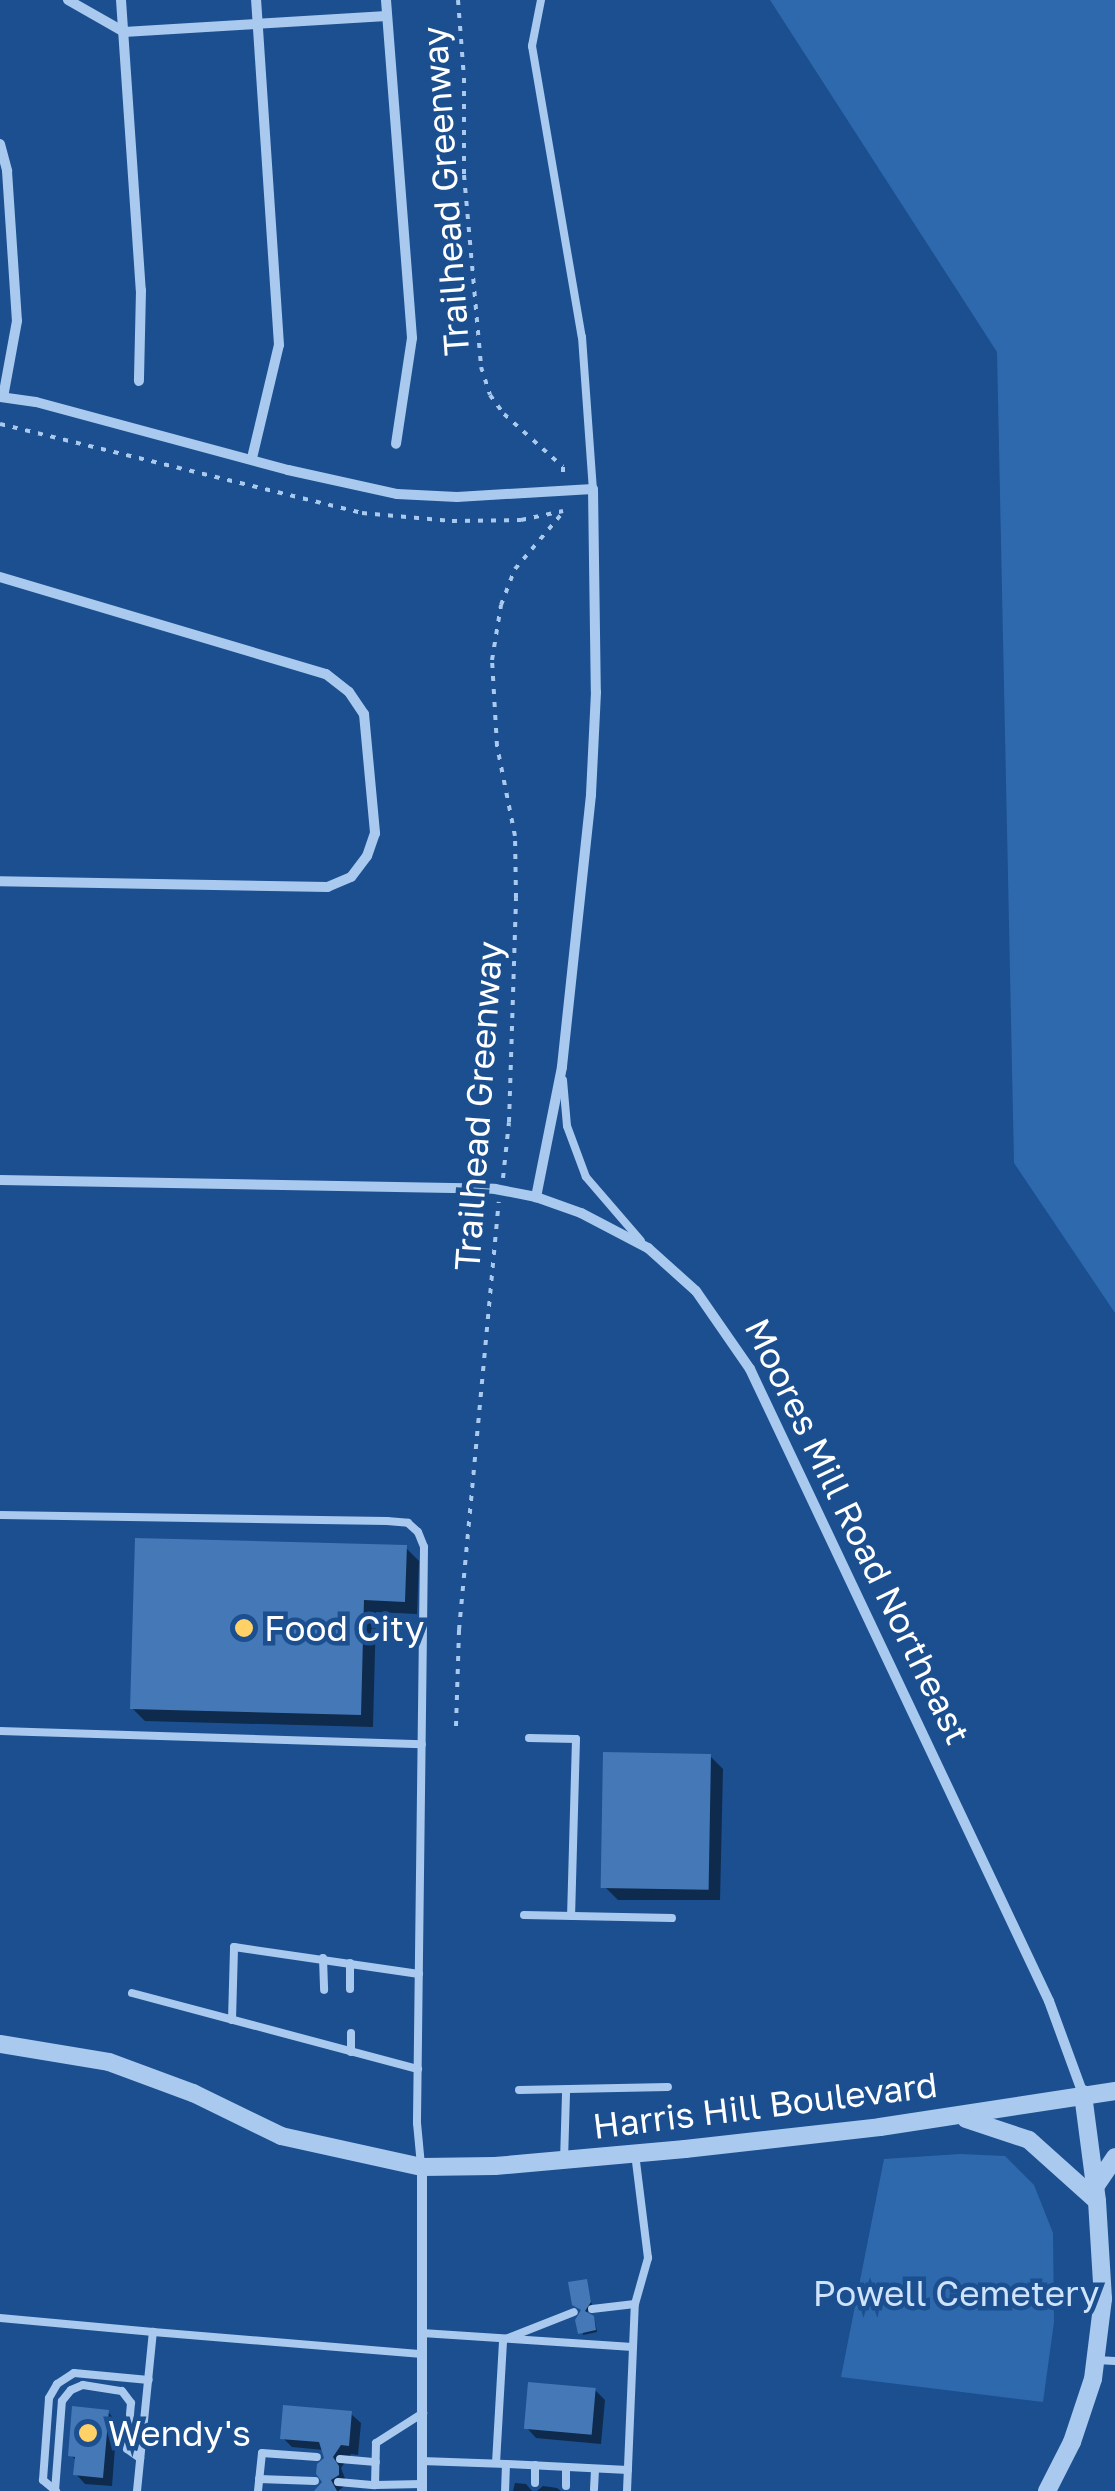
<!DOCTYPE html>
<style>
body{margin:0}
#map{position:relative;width:1115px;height:2491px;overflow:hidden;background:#1b4f8f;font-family:"Golos Text",sans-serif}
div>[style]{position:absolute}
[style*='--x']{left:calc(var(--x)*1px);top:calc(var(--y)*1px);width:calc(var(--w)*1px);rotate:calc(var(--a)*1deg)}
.green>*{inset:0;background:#2e69ad}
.shadow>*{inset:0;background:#0007}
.building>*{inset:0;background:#4478b7;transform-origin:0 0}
.path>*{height:4px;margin-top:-2px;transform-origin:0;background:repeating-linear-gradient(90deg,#a9c9ee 0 5px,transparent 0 13px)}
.service>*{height:8px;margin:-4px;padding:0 4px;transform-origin:4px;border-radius:4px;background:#a9c9ee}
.minor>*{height:10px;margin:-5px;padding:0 5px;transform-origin:5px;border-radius:5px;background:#a9c9ee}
.tertiary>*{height:18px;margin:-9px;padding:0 9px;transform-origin:9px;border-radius:9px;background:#a9c9ee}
.dots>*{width:28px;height:28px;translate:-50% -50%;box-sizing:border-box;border:5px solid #1b4f8f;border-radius:50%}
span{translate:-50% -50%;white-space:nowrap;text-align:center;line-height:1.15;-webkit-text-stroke:9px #1b4f8f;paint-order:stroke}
.street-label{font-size:35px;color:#fff}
.poi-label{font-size:35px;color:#fff}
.left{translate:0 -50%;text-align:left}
.park-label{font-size:35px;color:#cfe3fa}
</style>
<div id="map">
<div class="green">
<div style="clip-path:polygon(770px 0,1115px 0,1115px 1313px,1014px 1163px,997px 352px)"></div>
<div style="clip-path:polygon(960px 2154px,1005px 2156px,1034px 2185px,1053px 2233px,1054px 2322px,1043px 2402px,841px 2377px,884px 2159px)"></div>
</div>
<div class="shadow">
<div style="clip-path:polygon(406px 1548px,419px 1561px,417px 1614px,376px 1612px,373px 1727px,145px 1721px,132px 1708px)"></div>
<div style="clip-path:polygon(710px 1756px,723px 1769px,720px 1900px,618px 1900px,605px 1887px)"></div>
<div style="clip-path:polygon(586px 2281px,592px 2305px,586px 2314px,595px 2321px,597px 2332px,583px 2335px)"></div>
<div style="clip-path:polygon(595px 2390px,605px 2400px,601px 2444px,536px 2438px,527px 2428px)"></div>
<div style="clip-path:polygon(108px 2412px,117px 2422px,112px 2486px,85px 2484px,76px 2474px,77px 2461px,71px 2455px)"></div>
<div style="clip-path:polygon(351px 2414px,361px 2423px,358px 2455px,351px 2454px,341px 2468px,347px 2484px,338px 2491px,317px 2491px,326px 2483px,324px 2450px,292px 2447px,283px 2438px)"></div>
<div style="clip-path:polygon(515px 2483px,526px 2484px,532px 2491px,513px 2491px)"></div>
<div style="clip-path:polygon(543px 2486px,557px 2488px,561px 2491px,537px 2491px)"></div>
</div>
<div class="building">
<div style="clip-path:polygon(135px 1538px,407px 1545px,405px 1602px,364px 1600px,361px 1715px,130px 1709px)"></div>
<div style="left:603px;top:1752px;width:108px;height:136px;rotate:1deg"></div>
<div style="clip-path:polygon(587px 2279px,591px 2302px,585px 2311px,594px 2316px,596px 2330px,578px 2334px,575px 2320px,581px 2310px,572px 2305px,568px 2282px)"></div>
<div style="left:528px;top:2382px;width:68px;height:47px;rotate:5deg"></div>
<div style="clip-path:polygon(283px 2405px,352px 2411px,349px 2446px,341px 2445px,333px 2457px,339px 2466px,339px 2475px,331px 2480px,337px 2491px,314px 2491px,322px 2482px,316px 2474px,317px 2464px,324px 2458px,319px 2442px,280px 2439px)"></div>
<div style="clip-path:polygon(72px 2406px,109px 2410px,103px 2478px,73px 2475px,75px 2457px,68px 2456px)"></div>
</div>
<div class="path">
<div style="--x:458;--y:0;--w:78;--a:85.6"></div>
<div style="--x:464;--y:78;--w:97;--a:90"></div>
<div style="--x:464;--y:175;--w:193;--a:84.9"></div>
<div style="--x:481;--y:367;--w:29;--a:72"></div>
<div style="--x:490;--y:395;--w:24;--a:54"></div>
<div style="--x:504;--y:414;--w:79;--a:41.9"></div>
<div style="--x:563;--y:467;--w:10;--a:90"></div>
<div style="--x:0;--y:424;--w:373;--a:13.8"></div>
<div style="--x:362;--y:513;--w:90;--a:5.1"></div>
<div style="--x:452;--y:521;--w:69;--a:-0.8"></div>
<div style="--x:521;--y:520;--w:43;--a:-12.1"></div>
<div style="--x:503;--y:1178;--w:56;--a:-83.9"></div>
<div style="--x:509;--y:1122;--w:224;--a:-88.2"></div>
<div style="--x:516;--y:898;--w:62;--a:-90.9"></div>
<div style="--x:515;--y:836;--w:92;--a:-101.3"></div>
<div style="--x:497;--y:746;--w:86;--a:-93.3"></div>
<div style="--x:492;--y:660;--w:56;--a:-80.7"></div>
<div style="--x:501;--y:605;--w:39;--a:-69"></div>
<div style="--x:515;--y:569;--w:76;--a:-49.8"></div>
<div style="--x:456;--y:1726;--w:96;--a:-88.2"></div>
<div style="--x:459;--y:1630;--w:430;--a:-84.7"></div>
</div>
<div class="service">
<div style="--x:541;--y:0;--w:47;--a:101.1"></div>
<div style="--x:532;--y:46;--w:295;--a:80.3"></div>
<div style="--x:582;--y:337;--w:152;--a:85.9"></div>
<div style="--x:563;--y:1080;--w:46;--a:85"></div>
<div style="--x:567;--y:1126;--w:54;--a:69.6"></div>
<div style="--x:586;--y:1177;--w:84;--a:49.3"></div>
<div style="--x:0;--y:1515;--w:387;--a:0.9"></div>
<div style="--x:387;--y:1521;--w:21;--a:5"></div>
<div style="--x:408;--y:1523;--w:13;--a:42"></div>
<div style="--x:418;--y:1532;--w:16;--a:68"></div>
<div style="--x:424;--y:1547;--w:576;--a:90.7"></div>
<div style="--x:417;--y:2123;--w:42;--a:84.6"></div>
<div style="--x:0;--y:1731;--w:422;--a:1.8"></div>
<div style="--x:529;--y:1738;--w:47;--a:1.2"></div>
<div style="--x:576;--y:1739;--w:177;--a:91.6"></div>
<div style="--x:524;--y:1915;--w:148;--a:1.2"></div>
<div style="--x:323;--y:1958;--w:32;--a:88"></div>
<div style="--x:350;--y:1963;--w:26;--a:90"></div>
<div style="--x:132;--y:1993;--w:296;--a:14.9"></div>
<div style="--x:232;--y:2020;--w:73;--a:-88.4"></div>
<div style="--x:234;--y:1947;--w:187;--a:8.3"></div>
<div style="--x:351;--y:2033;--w:19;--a:90"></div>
<div style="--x:519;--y:2090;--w:149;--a:-1.2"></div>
<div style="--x:564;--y:2161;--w:69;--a:-88.3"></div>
<div style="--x:592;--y:2309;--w:43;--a:-6.6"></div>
<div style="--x:0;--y:2318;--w:154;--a:5.2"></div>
<div style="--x:422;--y:2333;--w:211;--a:3.8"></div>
<div style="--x:1096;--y:2360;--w:19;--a:3"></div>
<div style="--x:340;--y:2459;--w:36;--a:5"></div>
<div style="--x:422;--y:2461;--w:84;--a:2"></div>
<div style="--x:506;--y:2464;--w:27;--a:92"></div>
<div style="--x:496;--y:2463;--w:123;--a:-86.7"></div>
<div style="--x:503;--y:2340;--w:76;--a:-21.5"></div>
<div style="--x:506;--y:2464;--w:122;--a:2.8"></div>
<div style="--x:259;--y:2479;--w:56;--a:2"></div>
<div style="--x:338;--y:2482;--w:37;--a:5"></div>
<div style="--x:535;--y:2483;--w:18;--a:-90"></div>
<div style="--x:422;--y:2484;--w:47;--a:178.8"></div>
<div style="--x:375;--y:2485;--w:42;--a:-88.6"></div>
<div style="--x:376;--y:2443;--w:56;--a:-32.6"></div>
<div style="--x:566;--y:2486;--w:19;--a:-90"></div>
<div style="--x:594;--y:2489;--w:20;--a:-87"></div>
<div style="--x:55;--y:2491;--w:90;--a:-85.6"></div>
<div style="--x:62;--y:2401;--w:14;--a:-51"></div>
<div style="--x:71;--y:2390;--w:13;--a:-23"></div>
<div style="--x:83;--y:2385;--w:39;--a:9"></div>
<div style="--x:122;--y:2391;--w:15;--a:53"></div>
<div style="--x:131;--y:2403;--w:46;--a:95"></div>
<div style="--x:127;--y:2449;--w:16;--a:35"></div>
<div style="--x:56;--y:2491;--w:17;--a:-140"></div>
<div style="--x:43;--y:2480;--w:82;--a:-85.8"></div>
<div style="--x:49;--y:2398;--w:16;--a:-60"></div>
<div style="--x:57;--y:2384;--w:20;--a:-33"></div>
<div style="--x:74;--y:2373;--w:75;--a:5.3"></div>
<div style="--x:137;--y:2491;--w:160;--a:-84.3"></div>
<div style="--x:153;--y:2332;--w:270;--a:4.7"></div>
<div style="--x:258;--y:2491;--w:38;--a:-84"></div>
<div style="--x:262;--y:2453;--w:55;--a:4.2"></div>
<div style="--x:627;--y:2491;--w:187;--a:-87.6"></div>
<div style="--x:635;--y:2304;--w:48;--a:-74.2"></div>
<div style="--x:648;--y:2258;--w:106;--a:-97.1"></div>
</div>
<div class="minor">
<div style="--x:68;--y:0;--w:64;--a:29.7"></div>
<div style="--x:124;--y:32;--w:263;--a:-3.5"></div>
<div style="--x:121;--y:0;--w:291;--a:86.1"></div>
<div style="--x:141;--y:290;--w:91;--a:91.3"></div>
<div style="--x:386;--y:0;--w:339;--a:85.6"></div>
<div style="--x:412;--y:338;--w:107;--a:98.6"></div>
<div style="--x:0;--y:144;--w:28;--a:75"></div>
<div style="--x:7;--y:171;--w:150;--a:86.2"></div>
<div style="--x:17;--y:321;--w:77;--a:100.4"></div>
<div style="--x:0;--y:397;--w:36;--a:8"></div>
<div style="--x:36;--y:402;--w:261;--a:15.1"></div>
<div style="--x:288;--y:470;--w:112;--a:12.4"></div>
<div style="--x:397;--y:494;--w:60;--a:2.9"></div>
<div style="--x:457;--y:497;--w:136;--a:-3.4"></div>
<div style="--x:593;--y:489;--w:203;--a:89.2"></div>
<div style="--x:596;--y:692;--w:103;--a:92.8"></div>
<div style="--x:591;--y:795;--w:274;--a:96.1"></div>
<div style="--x:562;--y:1067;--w:133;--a:101.3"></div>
<div style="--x:252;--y:458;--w:116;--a:-76.6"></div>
<div style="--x:279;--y:345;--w:346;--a:-93.8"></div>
<div style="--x:0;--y:577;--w:340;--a:16.6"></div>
<div style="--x:326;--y:674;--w:29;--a:38"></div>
<div style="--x:349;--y:692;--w:27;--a:56"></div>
<div style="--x:364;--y:714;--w:120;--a:84.7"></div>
<div style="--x:375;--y:833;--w:24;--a:109"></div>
<div style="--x:367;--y:856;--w:26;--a:127"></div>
<div style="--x:351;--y:877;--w:25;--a:157"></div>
<div style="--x:328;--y:887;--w:328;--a:-179"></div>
<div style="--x:0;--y:1180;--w:495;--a:1"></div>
<div style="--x:495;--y:1189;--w:42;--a:11"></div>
<div style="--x:536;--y:1197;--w:48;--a:19.6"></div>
<div style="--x:581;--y:1213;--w:76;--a:27.6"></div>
<div style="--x:648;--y:1248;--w:64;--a:41.9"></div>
<div style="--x:696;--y:1291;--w:95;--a:55.3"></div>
<div style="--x:750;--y:1369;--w:699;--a:64.68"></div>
<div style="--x:1049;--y:2001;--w:99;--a:69.9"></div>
<div style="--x:422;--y:2167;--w:324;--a:90"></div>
</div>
<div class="tertiary">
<div style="--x:0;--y:2044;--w:110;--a:9.4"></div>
<div style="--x:109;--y:2062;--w:90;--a:20.3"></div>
<div style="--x:193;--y:2093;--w:98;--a:26"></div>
<div style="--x:281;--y:2136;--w:144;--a:12.4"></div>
<div style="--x:422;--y:2167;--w:73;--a:-0.8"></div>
<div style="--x:495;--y:2166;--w:191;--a:-5.1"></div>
<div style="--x:685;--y:2149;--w:196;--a:-6.4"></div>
<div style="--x:880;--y:2127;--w:238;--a:-8.7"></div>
<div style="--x:966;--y:2119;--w:66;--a:18.4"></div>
<div style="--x:1029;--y:2140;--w:91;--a:41.9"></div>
<div style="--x:1095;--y:2187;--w:36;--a:-56"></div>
<div style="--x:1047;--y:2491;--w:55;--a:-63"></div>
<div style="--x:1072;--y:2442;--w:66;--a:-71.6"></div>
<div style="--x:1093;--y:2379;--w:81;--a:-82.9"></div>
<div style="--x:1103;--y:2299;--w:98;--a:-93.5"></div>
<div style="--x:1097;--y:2201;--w:108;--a:-97.5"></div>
</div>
<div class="dots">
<div style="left:244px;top:1628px;background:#ffd166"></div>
<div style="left:88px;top:2433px;background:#ffd166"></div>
</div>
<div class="street-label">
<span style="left:445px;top:191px;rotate:-94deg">Trailhead Greenway</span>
<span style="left:478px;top:1106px;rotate:-86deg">Trailhead Greenway</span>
<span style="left:858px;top:1531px;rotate:64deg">Moores Mill Road Northeast</span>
<span style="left:765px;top:2105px;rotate:-7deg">Harris Hill Boulevard</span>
</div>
<div class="poi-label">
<span class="left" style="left:264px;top:1628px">Food City</span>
<span class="left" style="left:108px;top:2433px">Wendy's</span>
</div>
<div class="park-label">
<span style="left:956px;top:2293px">Powell Cemetery</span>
</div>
</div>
